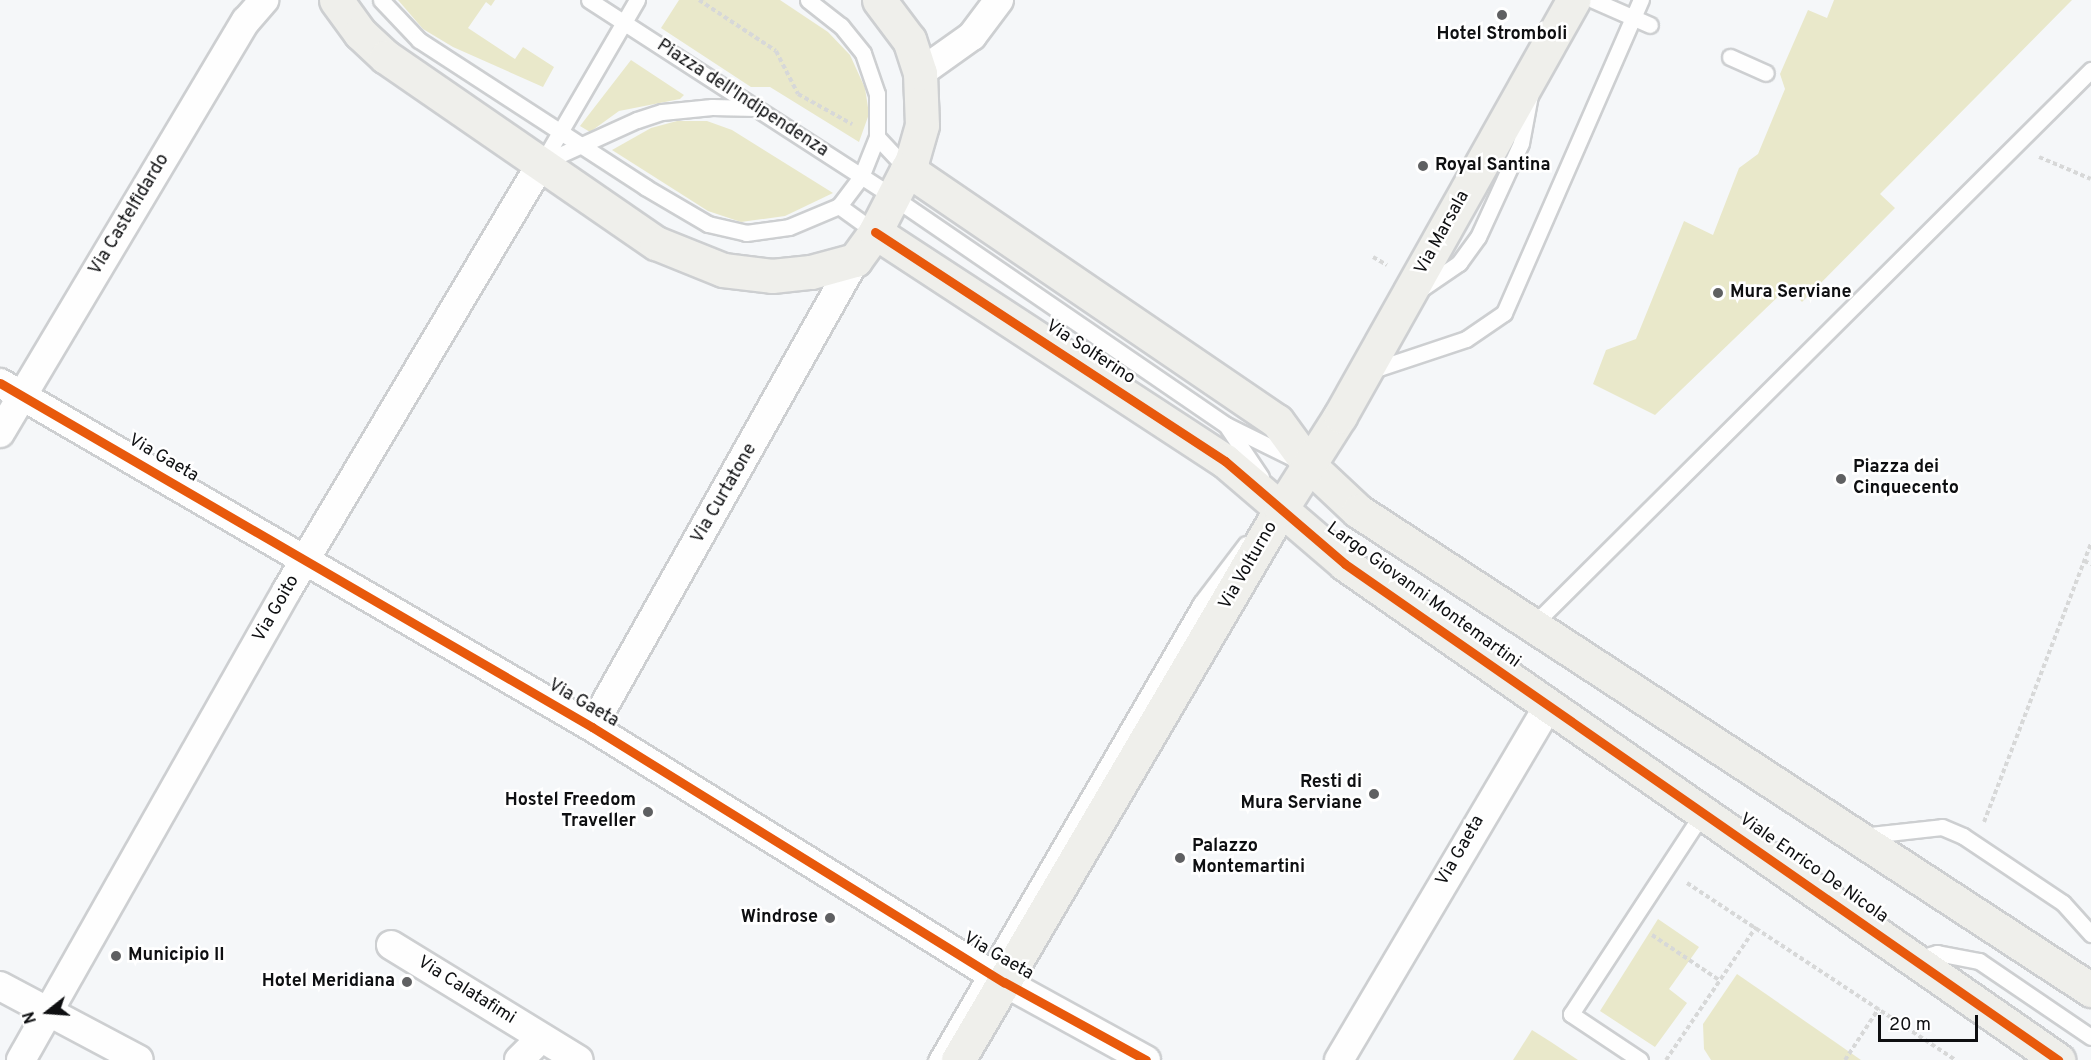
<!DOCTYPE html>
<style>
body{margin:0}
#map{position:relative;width:2091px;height:1060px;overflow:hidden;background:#f5f7f9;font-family:Overpass,sans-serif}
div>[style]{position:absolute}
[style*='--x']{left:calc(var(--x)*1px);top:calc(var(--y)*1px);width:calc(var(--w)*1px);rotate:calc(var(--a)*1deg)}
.green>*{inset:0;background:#e9e8ca}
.path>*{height:4px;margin-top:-2px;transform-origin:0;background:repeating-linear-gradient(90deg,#d7d8d8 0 4.5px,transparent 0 7.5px)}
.roads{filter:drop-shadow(2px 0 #cdcfd1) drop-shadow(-2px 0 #cdcfd1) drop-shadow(0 2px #cdcfd1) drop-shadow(0 -2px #cdcfd1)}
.lane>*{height:15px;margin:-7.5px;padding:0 7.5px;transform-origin:7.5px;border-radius:7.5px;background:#fefefe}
.street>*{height:28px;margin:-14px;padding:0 14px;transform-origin:14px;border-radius:14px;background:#fefefe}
.secondary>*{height:33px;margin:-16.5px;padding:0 16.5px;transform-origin:16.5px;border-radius:16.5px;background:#efefeb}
.cycleway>*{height:9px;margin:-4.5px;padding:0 4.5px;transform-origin:4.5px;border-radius:4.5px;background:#e8590c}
.dots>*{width:16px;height:16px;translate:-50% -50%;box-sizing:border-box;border:3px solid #fff;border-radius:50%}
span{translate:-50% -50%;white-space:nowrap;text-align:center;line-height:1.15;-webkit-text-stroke:5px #fff;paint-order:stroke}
.poi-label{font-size:18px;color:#0e0f11;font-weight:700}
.left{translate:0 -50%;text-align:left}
.right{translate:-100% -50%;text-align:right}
.street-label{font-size:18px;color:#0e0f11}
.north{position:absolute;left:18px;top:982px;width:60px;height:60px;-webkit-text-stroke:4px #fff;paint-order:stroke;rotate:253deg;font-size:16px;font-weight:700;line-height:24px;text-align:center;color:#0e0f11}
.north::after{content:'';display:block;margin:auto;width:21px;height:27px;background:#0e0f11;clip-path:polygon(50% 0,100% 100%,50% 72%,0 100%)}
.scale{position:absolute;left:1878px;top:1015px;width:100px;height:27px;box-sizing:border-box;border:3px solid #0e0f11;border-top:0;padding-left:8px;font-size:18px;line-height:21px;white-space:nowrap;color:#0e0f11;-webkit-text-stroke:4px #fff;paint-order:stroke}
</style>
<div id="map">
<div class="green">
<div style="clip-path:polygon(398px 0,495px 0,491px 6px,486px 2px,468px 28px,515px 59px,523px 47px,554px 67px,543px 87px,453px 47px,423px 29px)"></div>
<div style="clip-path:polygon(679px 0,780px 0,828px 32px,850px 55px,865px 88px,869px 114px,859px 142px,770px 87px,751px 87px,661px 28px)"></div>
<div style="clip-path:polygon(1834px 0,2072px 0,1880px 194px,1895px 208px,1802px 302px,1788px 287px,1655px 415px,1593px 384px,1606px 350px,1636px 339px,1684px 221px,1713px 235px,1739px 168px,1758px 154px,1785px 89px,1780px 74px,1808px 10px,1827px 18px)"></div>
<div style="clip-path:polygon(631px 60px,684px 95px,680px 99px,619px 111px,590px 132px,580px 126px)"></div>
<div style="clip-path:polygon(677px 121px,707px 121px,732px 130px,833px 193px,785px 216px,741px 222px,708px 211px,612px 150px,651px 128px)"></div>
<div style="clip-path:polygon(1658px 919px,1699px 947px,1669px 989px,1687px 1003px,1655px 1047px,1600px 1011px)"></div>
<div style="clip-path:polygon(1737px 974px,1861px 1060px,1711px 1060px,1704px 1049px,1703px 1024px)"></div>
<div style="clip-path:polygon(1532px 1030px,1551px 1042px,1578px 1060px,1513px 1060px)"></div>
</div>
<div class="path">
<div style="--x:699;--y:0;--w:92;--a:33.5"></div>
<div style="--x:776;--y:51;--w:48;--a:62.9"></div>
<div style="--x:798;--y:94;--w:62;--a:29.1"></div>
<div style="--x:2039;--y:157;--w:56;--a:22.9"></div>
<div style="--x:1373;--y:257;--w:16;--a:30"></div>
<div style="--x:2084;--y:561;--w:8;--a:23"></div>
<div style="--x:1984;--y:822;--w:299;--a:-69"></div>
<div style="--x:1687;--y:883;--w:321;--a:33.4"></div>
<div style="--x:1652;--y:935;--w:81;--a:33.9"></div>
<div style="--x:1666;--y:1060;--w:161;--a:-55.9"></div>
<div style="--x:1845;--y:1060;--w:62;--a:-56.8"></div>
</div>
<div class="roads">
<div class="lane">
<div style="--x:381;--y:0;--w:55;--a:46.5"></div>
<div style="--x:419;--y:40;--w:270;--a:33"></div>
<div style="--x:645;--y:187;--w:73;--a:30.4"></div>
<div style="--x:708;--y:224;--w:39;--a:13"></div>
<div style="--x:746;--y:233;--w:43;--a:-7.9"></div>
<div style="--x:789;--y:227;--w:54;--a:-22.8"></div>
<div style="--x:839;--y:206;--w:36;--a:-53"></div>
<div style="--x:861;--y:177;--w:43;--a:-68.2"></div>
<div style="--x:877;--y:137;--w:43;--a:-90"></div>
<div style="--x:877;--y:94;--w:43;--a:-108.9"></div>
<div style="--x:863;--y:53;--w:35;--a:-129"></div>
<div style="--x:841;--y:26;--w:42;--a:-141.8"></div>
<div style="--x:589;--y:0;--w:362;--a:32.9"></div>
<div style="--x:893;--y:197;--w:404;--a:34.4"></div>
<div style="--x:1226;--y:425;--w:77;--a:26.2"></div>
<div style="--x:1593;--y:0;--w:62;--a:23.7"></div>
<div style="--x:1730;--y:57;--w:39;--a:24"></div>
<div style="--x:877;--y:137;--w:44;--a:46.8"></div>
<div style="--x:542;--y:163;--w:104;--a:-24.4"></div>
<div style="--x:637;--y:120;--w:26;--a:-18"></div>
<div style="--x:662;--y:112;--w:50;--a:-5.7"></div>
<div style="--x:712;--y:107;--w:44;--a:1.3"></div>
<div style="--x:542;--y:163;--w:189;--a:-59.8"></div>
<div style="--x:839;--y:206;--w:44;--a:35.8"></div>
<div style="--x:1418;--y:291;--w:50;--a:-34.3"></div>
<div style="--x:1459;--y:263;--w:32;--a:-54"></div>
<div style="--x:1478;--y:237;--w:103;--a:-65.4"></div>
<div style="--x:1521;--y:143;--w:49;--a:-79.4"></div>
<div style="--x:1367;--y:372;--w:104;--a:-18.4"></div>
<div style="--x:1466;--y:339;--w:46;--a:-34.4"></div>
<div style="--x:1504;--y:313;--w:342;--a:-66.4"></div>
<div style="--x:1228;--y:428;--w:59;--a:56"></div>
<div style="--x:1534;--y:624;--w:786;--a:-44.85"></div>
<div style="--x:1861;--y:836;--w:81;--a:-6.3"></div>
<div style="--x:1942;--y:827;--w:23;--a:23"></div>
<div style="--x:1963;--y:836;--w:120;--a:33.8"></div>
<div style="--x:2063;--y:903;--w:42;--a:47.9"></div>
<div style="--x:1916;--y:959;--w:22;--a:-16"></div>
<div style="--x:1937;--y:953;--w:43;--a:10.8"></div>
<div style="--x:1979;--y:961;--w:135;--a:34.2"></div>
<div style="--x:936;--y:1060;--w:528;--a:-59.89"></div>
<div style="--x:1201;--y:603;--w:74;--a:-52.7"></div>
<div style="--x:1640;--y:1060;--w:83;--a:-146.3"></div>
<div style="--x:1571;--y:1014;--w:241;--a:-56.8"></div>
</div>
<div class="street">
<div style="--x:920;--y:73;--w:64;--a:-35.4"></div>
<div style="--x:972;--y:36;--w:45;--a:-53.1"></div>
<div style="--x:0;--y:383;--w:685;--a:30.16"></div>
<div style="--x:592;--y:727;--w:485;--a:31.8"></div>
<div style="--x:1004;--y:982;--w:162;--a:28.8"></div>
<div style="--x:0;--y:433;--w:480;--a:-59.2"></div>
<div style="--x:246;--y:21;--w:28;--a:-49"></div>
<div style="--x:592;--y:727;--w:536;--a:-60.61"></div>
<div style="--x:391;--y:945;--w:220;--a:31.5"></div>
<div style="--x:0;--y:986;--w:157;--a:28"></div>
<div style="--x:21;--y:1060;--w:540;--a:-60.49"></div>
<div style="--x:287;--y:590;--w:497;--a:-59.2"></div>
<div style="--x:519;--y:1060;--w:31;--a:-45"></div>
<div style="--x:1339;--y:1060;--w:412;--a:-59.4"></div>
</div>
<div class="secondary">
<div style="--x:336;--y:0;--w:41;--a:54"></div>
<div style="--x:360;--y:33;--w:35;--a:43"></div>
<div style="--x:386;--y:57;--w:328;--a:34.6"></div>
<div style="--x:656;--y:243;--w:72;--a:21.9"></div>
<div style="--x:723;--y:270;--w:49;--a:7"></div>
<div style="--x:772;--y:276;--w:39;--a:-6"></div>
<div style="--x:811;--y:272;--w:46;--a:-15.3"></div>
<div style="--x:855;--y:260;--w:34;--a:-54"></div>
<div style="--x:875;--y:232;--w:81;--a:-62.8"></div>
<div style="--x:912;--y:160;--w:36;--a:-74"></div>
<div style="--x:922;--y:125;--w:52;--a:-92.2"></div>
<div style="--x:920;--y:73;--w:35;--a:-108"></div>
<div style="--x:909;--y:40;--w:50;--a:-126.9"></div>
<div style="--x:907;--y:169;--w:448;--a:34.3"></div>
<div style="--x:1277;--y:421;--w:54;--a:54"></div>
<div style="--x:1309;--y:465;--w:67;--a:43.2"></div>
<div style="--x:1358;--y:511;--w:876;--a:33.16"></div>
<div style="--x:875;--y:232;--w:418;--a:33.2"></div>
<div style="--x:1225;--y:461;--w:158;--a:40.6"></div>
<div style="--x:1345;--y:564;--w:869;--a:34.82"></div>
<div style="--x:958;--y:1060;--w:639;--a:-59.62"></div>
<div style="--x:1281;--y:509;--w:110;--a:-57.6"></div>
<div style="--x:1340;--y:416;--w:477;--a:-60.7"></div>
</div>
</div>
<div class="cycleway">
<div style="--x:875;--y:232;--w:418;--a:33.2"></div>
<div style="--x:1225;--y:461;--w:158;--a:40.6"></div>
<div style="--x:1345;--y:564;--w:869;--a:34.82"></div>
<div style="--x:0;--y:383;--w:685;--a:30.16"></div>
<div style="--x:592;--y:727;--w:485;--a:31.8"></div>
<div style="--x:1004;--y:982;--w:162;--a:28.8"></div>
</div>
<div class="dots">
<div style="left:1502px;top:15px;background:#5f6062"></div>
<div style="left:1423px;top:166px;background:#5f6062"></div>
<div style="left:1718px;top:293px;background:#5f6062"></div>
<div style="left:1841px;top:479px;background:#5f6062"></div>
<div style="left:1374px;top:794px;background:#5f6062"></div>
<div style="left:648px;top:812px;background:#5f6062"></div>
<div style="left:1180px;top:858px;background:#5f6062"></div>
<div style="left:830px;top:918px;background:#5f6062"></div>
<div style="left:116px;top:956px;background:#5f6062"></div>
<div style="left:407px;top:982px;background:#5f6062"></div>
</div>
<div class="poi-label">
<span style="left:1502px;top:35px">Hotel Stromboli</span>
<span class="left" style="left:1435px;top:166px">Royal Santina</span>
<span class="left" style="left:1730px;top:293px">Mura Serviane</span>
<span class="left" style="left:1853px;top:479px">Piazza dei<br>Cinquecento</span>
<span class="right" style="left:1362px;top:794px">Resti di<br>Mura Serviane</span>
<span class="right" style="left:636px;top:812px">Hostel Freedom<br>Traveller</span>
<span class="left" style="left:1192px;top:858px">Palazzo<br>Montemartini</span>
<span class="right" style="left:818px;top:918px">Windrose</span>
<span class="left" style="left:128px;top:956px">Municipio II</span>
<span class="right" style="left:395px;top:982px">Hotel Meridiana</span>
</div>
<div class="street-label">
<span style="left:742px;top:99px;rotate:33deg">Piazza dell'Indipendenza</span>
<span style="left:130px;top:215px;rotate:-59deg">Via Castelfidardo</span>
<span style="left:1443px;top:233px;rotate:-61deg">Via Marsala</span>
<span style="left:1090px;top:353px;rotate:33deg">Via Solferino</span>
<span style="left:163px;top:459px;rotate:30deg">Via Gaeta</span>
<span style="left:725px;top:494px;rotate:-60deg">Via Curtatone</span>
<span style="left:1249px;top:566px;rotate:-60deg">Via Volturno</span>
<span style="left:1423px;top:596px;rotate:36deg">Largo Giovanni Montemartini</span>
<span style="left:277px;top:609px;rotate:-60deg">Via Goito</span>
<span style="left:583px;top:704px;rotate:30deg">Via Gaeta</span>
<span style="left:1461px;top:851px;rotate:-60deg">Via Gaeta</span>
<span style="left:1813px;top:869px;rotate:35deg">Viale Enrico De Nicola</span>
<span style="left:998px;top:957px;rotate:30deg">Via Gaeta</span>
<span style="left:466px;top:991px;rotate:32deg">Via Calatafimi</span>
</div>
<div class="north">N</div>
<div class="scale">20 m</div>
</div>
